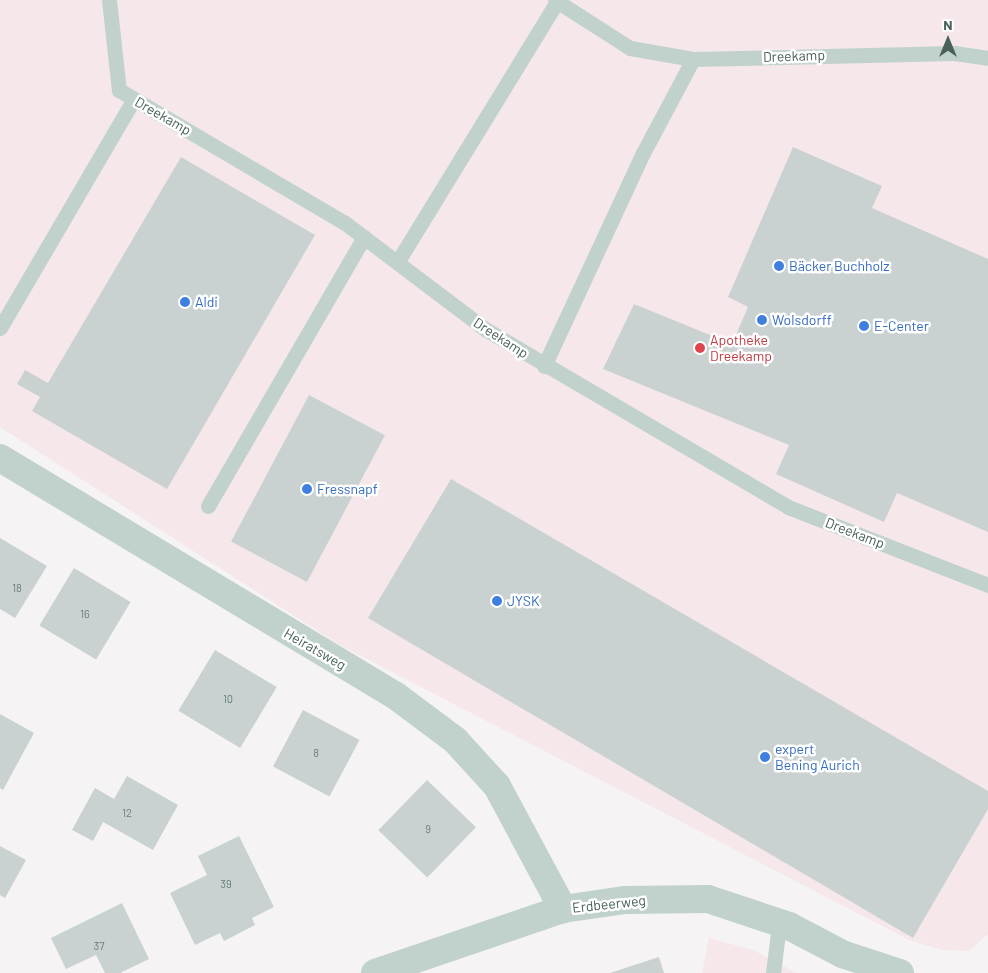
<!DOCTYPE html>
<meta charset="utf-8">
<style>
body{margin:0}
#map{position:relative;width:988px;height:973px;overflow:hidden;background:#f5f3f4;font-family:Barlow,sans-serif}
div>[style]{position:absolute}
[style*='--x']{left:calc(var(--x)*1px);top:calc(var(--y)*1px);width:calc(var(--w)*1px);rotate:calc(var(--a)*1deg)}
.commercial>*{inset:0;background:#f6e8ea}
.building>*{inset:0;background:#c9d2d1;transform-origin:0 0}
.lane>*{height:15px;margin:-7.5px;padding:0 7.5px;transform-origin:7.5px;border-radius:7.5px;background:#c0d2cb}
.street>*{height:28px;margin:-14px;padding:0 14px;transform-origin:14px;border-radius:14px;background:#c0d2cb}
.dots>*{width:14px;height:14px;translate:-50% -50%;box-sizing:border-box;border:2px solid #fff;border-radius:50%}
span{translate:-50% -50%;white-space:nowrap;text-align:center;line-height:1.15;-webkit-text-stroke:5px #fff;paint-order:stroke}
.number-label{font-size:11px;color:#697d76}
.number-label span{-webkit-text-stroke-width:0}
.street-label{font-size:14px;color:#496158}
.shop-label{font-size:14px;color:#366cbe}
.left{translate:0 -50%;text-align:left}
.health-label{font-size:14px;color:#be3a42}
.north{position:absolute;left:923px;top:15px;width:50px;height:50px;-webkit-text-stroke:4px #fff;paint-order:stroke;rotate:0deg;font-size:14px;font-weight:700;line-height:20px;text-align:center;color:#496158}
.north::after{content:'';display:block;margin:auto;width:18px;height:22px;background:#496158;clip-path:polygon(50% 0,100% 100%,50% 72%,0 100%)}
</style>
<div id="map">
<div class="commercial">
<div style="clip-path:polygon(0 0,988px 0,988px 934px,969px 951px,942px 950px,911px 941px,338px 644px,0 427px)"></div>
<div style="clip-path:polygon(709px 938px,753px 950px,797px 973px,702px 973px)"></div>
</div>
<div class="building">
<div style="clip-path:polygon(793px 147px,882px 186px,872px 208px,988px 259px,988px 532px,897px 493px,884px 522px,776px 474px,789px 445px,603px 369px,634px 304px,732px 344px,748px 307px,728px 297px)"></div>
<div style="clip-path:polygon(181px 157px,315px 235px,167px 489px,32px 411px,40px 397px,17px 384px,25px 370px,48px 383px)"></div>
<div style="left:309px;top:395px;width:86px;height:166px;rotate:28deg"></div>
<div style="clip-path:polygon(451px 479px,988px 791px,988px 809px,913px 938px,368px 618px)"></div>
<div style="clip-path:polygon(0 538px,47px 566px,15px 618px,0 609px)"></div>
<div style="left:74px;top:568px;width:66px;height:67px;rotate:31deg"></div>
<div style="left:215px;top:650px;width:72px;height:71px;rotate:31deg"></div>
<div style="left:303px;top:710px;width:64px;height:64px;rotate:28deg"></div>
<div style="clip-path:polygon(0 714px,34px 733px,3px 790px,0 788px)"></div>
<div style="clip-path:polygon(127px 776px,178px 805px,153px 850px,103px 822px,93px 841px,72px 830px,95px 788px,114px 799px)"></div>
<div style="left:427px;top:780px;width:68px;height:70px;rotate:44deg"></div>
<div style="clip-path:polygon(239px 836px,274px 907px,252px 918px,255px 925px,224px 941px,220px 933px,195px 945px,170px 893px,207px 875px,198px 856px)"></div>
<div style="clip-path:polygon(0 846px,26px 860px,5px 898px,0 895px)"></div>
<div style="clip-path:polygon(122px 903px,149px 959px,120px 973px,105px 973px,96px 955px,66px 969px,51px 938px)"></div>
<div style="clip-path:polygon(659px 957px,664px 973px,610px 973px)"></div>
</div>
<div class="lane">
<div style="--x:109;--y:0;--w:91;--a:83.7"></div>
<div style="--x:119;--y:90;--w:262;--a:30.5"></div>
<div style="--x:345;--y:223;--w:176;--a:37.1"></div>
<div style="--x:485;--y:329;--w:351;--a:30.4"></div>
<div style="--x:788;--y:507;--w:215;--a:21.3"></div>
<div style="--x:555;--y:0;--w:89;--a:32.6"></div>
<div style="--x:630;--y:48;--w:64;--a:9.9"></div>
<div style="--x:693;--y:59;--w:261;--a:-1.3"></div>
<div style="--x:954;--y:53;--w:34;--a:8"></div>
<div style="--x:398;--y:261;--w:304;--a:-58.5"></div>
<div style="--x:0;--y:328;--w:265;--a:-59.7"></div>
<div style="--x:544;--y:366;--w:235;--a:-65.1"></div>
<div style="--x:643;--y:153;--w:106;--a:-62"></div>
<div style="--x:208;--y:506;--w:311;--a:-59.9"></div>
<div style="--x:773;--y:973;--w:48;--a:-82.9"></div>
</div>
<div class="street">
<div style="--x:0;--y:458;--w:462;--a:31"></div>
<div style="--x:396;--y:696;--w:74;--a:36.7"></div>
<div style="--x:455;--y:740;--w:62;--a:47.6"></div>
<div style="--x:497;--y:786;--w:140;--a:61.8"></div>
<div style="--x:375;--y:973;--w:199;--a:-18.8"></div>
<div style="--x:563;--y:909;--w:63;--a:-8.3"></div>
<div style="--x:625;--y:900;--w:83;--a:-0.7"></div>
<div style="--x:708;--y:899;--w:85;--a:18.4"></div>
<div style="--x:789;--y:926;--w:60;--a:27.8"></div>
<div style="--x:842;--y:954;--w:61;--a:18.1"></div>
</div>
<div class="dots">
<div style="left:779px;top:266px;background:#3f7fe0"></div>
<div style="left:185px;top:302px;background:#3f7fe0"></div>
<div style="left:762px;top:320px;background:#3f7fe0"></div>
<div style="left:864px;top:326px;background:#3f7fe0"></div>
<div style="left:700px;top:348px;background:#e0444e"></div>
<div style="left:307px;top:489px;background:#3f7fe0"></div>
<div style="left:497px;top:601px;background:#3f7fe0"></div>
<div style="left:765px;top:757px;background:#3f7fe0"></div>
</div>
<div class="number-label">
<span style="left:17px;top:588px">18</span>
<span style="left:85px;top:614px">16</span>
<span style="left:228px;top:699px">10</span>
<span style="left:316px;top:753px">8</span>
<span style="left:127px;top:813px">12</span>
<span style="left:428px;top:829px">9</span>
<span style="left:226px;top:884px">39</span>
<span style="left:99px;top:946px">37</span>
</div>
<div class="street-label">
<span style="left:794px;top:56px;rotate:-2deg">Dreekamp</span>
<span style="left:163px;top:116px;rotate:30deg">Dreekamp</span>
<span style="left:501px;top:338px;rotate:33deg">Dreekamp</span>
<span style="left:855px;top:533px;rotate:21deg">Dreekamp</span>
<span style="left:315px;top:649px;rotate:30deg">Heiratsweg</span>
<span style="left:609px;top:904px;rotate:-6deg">Erdbeerweg</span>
</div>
<div class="shop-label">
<span class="left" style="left:789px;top:266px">Bäcker Buchholz</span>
<span class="left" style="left:195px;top:302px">Aldi</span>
<span class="left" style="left:772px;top:320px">Wolsdorff</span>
<span class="left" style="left:874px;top:326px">E-Center</span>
<span class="left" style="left:317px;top:489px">Fressnapf</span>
<span class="left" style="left:507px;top:601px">JYSK</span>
<span class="left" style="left:775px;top:757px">expert<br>Bening Aurich</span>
</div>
<div class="health-label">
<span class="left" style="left:710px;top:348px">Apotheke<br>Dreekamp</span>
</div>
<div class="north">N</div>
</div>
